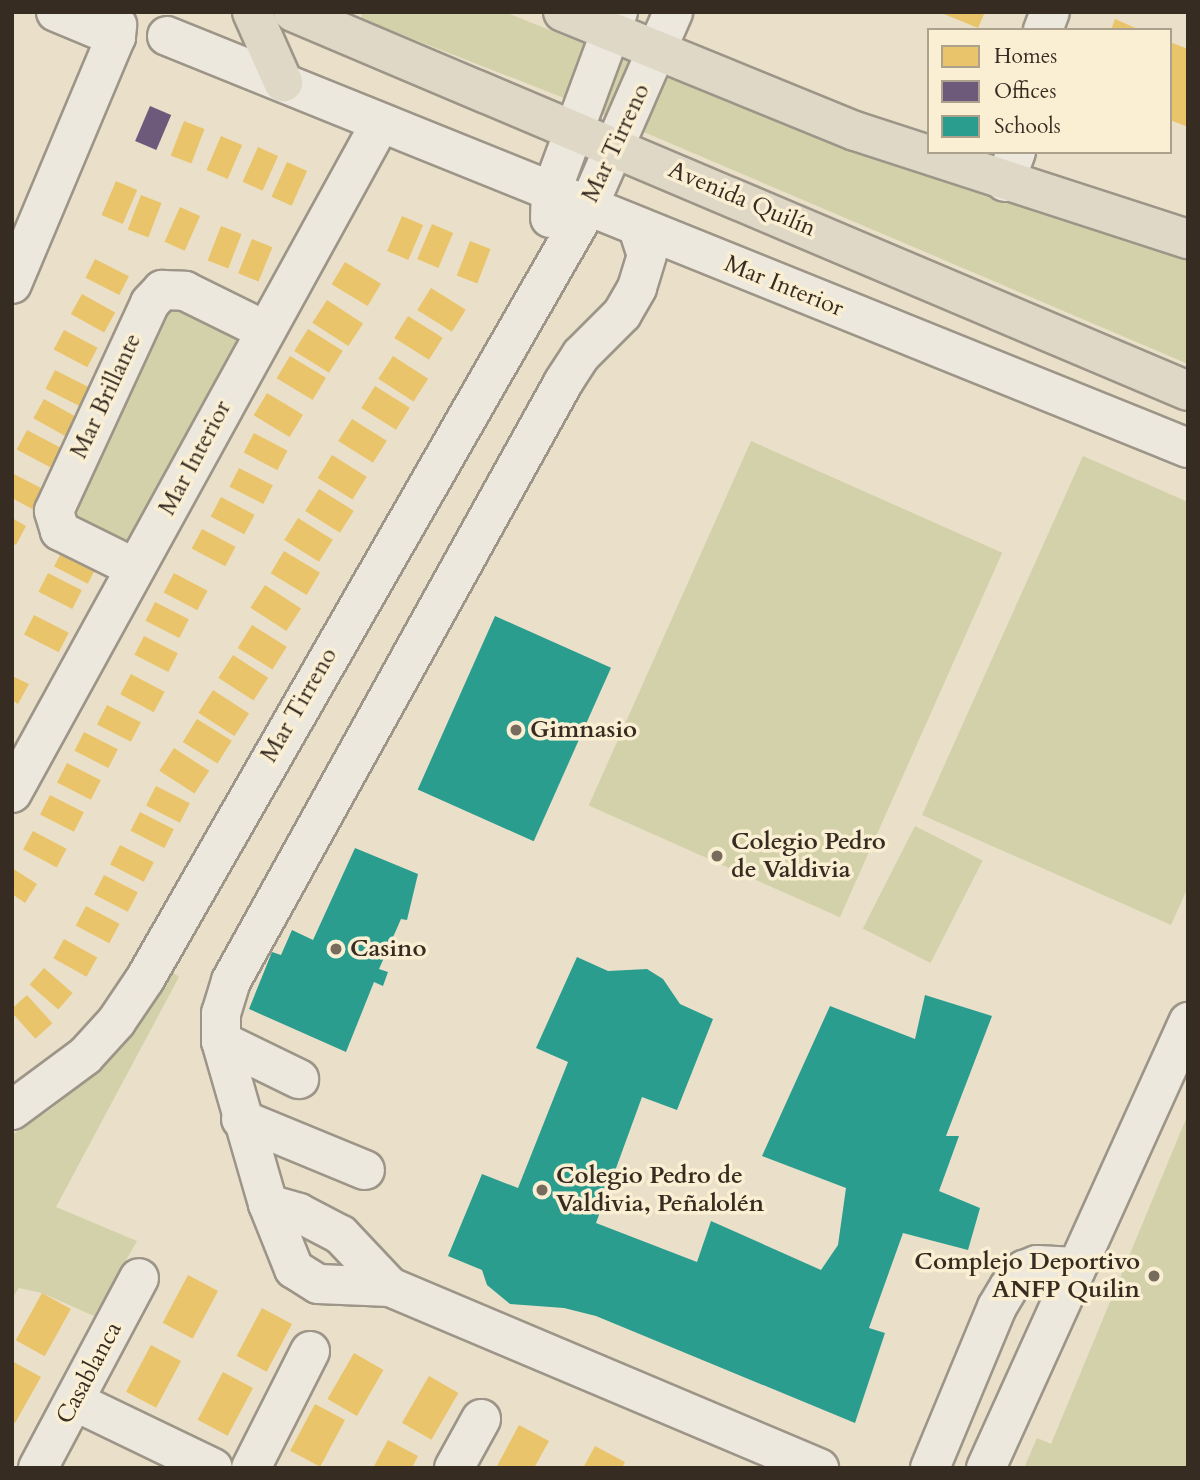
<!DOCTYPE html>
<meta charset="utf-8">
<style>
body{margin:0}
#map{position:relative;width:1200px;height:1480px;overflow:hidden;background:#eae0c9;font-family:Cardo,serif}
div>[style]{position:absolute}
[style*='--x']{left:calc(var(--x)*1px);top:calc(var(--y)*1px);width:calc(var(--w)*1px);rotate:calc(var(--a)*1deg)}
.green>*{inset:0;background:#d2d1a9;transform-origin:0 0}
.homes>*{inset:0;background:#e9c46a;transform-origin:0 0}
.offices>*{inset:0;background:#6d597a;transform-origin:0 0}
.schools>*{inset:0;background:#2a9d8f;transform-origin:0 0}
.roads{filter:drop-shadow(2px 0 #9c9588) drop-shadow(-2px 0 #9c9588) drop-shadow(0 2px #9c9588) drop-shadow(0 -2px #9c9588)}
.minor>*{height:38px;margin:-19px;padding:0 19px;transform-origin:19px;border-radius:19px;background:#ede8dd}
.major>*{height:38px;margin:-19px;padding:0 19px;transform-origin:19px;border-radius:19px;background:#e0d8c7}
.dots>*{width:19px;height:19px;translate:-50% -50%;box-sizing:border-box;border:4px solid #faefd3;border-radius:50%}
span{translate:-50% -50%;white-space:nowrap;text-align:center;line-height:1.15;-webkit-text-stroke:7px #faefd3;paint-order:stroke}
.street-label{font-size:24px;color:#372c21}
.poi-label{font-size:24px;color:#372c21;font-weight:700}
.left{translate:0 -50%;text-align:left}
.right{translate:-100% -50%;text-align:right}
.frame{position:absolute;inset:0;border:14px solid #372c21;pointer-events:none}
.legend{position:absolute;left:927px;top:28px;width:245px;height:126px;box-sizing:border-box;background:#faefd3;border:2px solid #aca18c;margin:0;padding:9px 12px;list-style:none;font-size:21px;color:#372c21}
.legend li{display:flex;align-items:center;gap:14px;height:35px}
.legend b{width:35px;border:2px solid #aca18c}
</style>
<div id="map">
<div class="green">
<div style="clip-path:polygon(361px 12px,505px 12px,853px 152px,1188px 259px,1188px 364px,564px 98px,362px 19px)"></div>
<div style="clip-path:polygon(167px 301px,246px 337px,132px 543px,122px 545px,70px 524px,65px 506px)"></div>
<div style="left:751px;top:441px;width:275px;height:399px;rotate:24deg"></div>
<div style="clip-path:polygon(1083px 456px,1188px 502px,1188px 887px,1171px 925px,922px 815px)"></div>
<div style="left:915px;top:826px;width:76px;height:115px;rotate:27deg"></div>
<div style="clip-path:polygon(171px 971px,179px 977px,56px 1207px,137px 1241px,94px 1316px,42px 1293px,19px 1288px,12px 1298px,12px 1135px,51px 1109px,104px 1061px)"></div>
<div style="clip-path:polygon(1188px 1114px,1188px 1468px,1024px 1468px,1037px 1438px,1051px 1444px)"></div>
</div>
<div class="homes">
<div style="clip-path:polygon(939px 12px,985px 12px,978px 28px)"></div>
<div style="clip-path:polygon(1115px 19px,1140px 30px,1111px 30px)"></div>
<div style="clip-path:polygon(1170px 42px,1188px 49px,1188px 127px,1170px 120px)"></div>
<div style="left:184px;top:121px;width:22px;height:37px;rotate:21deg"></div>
<div style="left:221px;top:136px;width:23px;height:37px;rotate:23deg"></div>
<div style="left:258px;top:147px;width:22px;height:38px;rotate:24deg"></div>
<div style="left:287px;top:162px;width:22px;height:38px;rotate:24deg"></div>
<div style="left:116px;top:181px;width:23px;height:37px;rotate:23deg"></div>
<div style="left:141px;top:195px;width:22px;height:37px;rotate:21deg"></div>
<div style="left:180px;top:207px;width:22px;height:38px;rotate:24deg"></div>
<div style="left:402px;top:216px;width:23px;height:38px;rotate:23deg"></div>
<div style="left:432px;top:224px;width:23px;height:38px;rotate:23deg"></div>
<div style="left:221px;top:226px;width:22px;height:37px;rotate:21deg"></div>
<div style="left:252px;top:239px;width:22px;height:37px;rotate:22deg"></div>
<div style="left:470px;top:241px;width:22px;height:37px;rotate:21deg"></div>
<div style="left:95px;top:259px;width:38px;height:21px;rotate:27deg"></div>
<div style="left:345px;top:262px;width:42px;height:26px;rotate:31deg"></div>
<div style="left:431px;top:288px;width:41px;height:26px;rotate:32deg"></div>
<div style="left:82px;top:294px;width:38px;height:23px;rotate:29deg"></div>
<div style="left:327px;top:300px;width:43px;height:27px;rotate:33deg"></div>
<div style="left:408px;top:316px;width:41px;height:26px;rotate:32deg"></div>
<div style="left:308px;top:329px;width:41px;height:26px;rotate:32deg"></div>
<div style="left:64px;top:330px;width:38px;height:22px;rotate:28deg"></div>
<div style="left:290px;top:356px;width:42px;height:26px;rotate:31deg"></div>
<div style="left:393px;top:356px;width:42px;height:27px;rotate:33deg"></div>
<div style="left:55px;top:370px;width:38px;height:21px;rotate:27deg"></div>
<div style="left:375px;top:386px;width:41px;height:26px;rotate:32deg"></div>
<div style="left:267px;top:393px;width:42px;height:26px;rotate:31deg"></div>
<div style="left:44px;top:399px;width:38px;height:22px;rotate:29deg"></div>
<div style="left:352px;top:419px;width:41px;height:26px;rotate:32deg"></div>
<div style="left:27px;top:430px;width:38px;height:22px;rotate:28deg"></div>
<div style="left:254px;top:433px;width:38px;height:22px;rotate:28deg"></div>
<div style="left:332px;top:455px;width:41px;height:27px;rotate:32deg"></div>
<div style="left:239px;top:468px;width:38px;height:21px;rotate:27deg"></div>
<div style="clip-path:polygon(12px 473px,45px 490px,34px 510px,12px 498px)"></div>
<div style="left:319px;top:489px;width:41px;height:26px;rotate:32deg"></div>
<div style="left:221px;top:497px;width:38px;height:22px;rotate:28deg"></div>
<div style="clip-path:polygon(12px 518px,26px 526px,16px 545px,12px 543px)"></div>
<div style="left:298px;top:518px;width:41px;height:26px;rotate:32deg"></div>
<div style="left:202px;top:529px;width:38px;height:22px;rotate:28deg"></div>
<div style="left:64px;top:547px;width:38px;height:22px;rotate:27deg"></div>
<div style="left:284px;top:551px;width:42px;height:26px;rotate:31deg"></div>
<div style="left:48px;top:573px;width:38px;height:21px;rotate:27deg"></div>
<div style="left:174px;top:573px;width:38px;height:22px;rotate:28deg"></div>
<div style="left:265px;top:585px;width:43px;height:27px;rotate:33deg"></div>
<div style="left:155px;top:602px;width:38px;height:21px;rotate:27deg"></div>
<div style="left:34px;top:615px;width:39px;height:22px;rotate:27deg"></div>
<div style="left:252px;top:625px;width:41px;height:27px;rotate:32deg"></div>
<div style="left:144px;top:636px;width:38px;height:21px;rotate:27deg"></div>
<div style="left:233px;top:655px;width:42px;height:27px;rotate:33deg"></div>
<div style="left:131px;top:674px;width:38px;height:23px;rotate:28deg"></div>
<div style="clip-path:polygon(12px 676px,29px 684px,18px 704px,12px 700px)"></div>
<div style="left:213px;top:690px;width:43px;height:27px;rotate:33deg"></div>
<div style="left:107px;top:705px;width:38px;height:22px;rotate:27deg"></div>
<div style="left:197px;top:719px;width:41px;height:27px;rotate:32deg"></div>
<div style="left:84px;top:732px;width:38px;height:21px;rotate:27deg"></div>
<div style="left:174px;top:748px;width:42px;height:27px;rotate:33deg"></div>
<div style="left:67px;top:763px;width:38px;height:22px;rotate:27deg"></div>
<div style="left:156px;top:786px;width:38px;height:22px;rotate:27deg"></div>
<div style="left:50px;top:795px;width:38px;height:22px;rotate:27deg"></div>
<div style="left:140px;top:812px;width:38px;height:21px;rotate:27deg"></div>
<div style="left:33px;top:831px;width:38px;height:21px;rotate:28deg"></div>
<div style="left:120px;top:845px;width:38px;height:22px;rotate:27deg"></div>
<div style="clip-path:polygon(12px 868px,37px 884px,25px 903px,12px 894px)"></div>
<div style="left:104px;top:875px;width:38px;height:22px;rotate:27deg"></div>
<div style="left:86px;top:906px;width:38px;height:22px;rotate:28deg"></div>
<div style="left:64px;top:939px;width:38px;height:22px;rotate:29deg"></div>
<div style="left:44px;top:968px;width:38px;height:22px;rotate:41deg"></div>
<div style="left:27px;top:995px;width:38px;height:23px;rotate:48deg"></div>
<div style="left:188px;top:1275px;width:34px;height:54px;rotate:28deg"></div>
<div style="left:42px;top:1293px;width:33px;height:54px;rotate:29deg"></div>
<div style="left:262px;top:1308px;width:34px;height:54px;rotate:28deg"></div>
<div style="left:151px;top:1345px;width:34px;height:53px;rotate:28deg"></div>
<div style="left:354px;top:1353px;width:34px;height:53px;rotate:30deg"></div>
<div style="clip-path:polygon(12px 1361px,41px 1377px,15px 1423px,12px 1422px)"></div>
<div style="left:223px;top:1372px;width:34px;height:54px;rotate:28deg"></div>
<div style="left:429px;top:1376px;width:34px;height:54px;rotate:30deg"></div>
<div style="left:315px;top:1404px;width:34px;height:53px;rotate:28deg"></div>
<div style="clip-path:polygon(519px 1425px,549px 1441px,534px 1468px,496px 1468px)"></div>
<div style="clip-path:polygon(388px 1440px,418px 1456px,412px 1468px,373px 1468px)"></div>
<div style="clip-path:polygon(595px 1446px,625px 1462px,622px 1468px,583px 1468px)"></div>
</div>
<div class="offices">
<div style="left:150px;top:106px;width:23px;height:38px;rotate:23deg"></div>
</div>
<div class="schools">
<div style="left:495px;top:616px;width:127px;height:190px;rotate:24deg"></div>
<div style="clip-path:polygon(355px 848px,418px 874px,407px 920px,401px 919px,379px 969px,388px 972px,383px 986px,374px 982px,346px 1052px,249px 1009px,272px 952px,281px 955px,292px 930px,313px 940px)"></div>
<div style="clip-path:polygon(577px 957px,608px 971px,647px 969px,663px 979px,680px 1004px,713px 1019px,677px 1110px,642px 1097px,596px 1223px,697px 1262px,711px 1221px,821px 1270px,838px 1245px,846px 1188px,762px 1156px,830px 1006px,915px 1039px,925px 995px,992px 1016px,946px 1136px,959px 1136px,939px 1191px,980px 1208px,968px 1250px,903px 1233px,869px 1328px,885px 1333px,855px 1423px,596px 1316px,564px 1308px,510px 1304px,487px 1285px,482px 1270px,448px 1256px,482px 1174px,518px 1188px,568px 1062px,536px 1048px)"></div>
</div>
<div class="roads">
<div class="minor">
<div style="--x:56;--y:12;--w:65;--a:22.6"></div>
<div style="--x:1043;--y:30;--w:19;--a:-69"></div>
<div style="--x:167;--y:36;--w:1101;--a:21.98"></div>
<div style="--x:1005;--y:182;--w:32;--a:-70"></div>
<div style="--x:550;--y:218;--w:25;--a:-88"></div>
<div style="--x:551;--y:193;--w:193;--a:-69.7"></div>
<div style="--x:638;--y:228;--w:28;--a:72"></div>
<div style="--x:647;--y:255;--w:34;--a:107"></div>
<div style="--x:637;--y:288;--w:30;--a:120"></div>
<div style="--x:622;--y:314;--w:58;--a:135"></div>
<div style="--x:581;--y:355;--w:33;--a:123"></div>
<div style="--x:563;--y:383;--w:684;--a:119.04"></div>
<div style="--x:231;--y:981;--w:34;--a:107"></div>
<div style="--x:221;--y:1013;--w:28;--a:90"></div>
<div style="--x:221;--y:1041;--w:170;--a:73.9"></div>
<div style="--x:268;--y:1204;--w:70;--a:68.2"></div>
<div style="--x:294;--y:1269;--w:28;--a:32"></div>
<div style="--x:318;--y:1284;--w:72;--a:2.4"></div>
<div style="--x:390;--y:1287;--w:466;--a:22.9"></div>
<div style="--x:12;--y:284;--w:268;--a:-67.2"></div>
<div style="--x:116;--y:37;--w:12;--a:-85"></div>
<div style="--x:117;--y:25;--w:21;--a:-141"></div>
<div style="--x:135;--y:568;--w:84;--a:-153.7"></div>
<div style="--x:60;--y:531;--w:21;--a:-107"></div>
<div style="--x:54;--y:511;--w:229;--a:-65.2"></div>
<div style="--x:150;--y:303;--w:18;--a:-47"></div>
<div style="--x:162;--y:290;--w:23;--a:2"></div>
<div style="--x:185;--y:291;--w:88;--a:26.3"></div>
<div style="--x:12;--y:793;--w:764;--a:-61.19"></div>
<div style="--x:221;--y:1041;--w:87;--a:26"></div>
<div style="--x:12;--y:1110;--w:91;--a:-36.5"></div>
<div style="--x:85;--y:1056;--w:46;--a:-47.6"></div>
<div style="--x:116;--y:1022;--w:52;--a:-56"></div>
<div style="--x:145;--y:979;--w:890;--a:-60.15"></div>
<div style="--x:588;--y:207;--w:213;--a:-66.4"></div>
<div style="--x:241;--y:1119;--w:134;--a:22.4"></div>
<div style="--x:268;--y:1204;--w:32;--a:16"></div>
<div style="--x:299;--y:1213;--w:47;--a:27.6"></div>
<div style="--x:341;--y:1235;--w:71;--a:46.7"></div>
<div style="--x:74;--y:1401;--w:154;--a:25.7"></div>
<div style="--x:38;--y:1468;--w:215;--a:-62"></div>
<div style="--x:251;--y:1468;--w:131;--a:-63.2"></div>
<div style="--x:454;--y:1468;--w:56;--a:-61.1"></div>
<div style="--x:930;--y:1468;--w:174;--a:-67.4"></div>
<div style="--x:997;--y:1307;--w:23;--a:-59"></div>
<div style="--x:1009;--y:1287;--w:23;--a:-49"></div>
<div style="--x:1024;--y:1270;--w:14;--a:-21"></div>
<div style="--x:1037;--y:1265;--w:39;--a:3"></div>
<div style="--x:986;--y:1468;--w:490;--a:-65.6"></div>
</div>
<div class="major">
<div style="--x:252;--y:12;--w:77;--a:66.1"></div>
<div style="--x:293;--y:12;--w:972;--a:22.95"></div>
<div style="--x:563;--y:12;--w:315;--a:22.2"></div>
<div style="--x:855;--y:131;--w:350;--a:18"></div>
</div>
</div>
<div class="dots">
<div style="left:516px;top:730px;background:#766b5c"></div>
<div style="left:717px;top:856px;background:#766b5c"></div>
<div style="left:336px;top:949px;background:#766b5c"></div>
<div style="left:542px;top:1190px;background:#766b5c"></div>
<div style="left:1154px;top:1276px;background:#766b5c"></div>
</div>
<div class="street-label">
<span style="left:616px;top:143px;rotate:-65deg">Mar Tirreno</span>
<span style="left:742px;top:199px;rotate:23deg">Avenida Quilín</span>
<span style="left:784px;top:286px;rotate:22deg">Mar Interior</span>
<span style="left:106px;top:396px;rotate:-65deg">Mar Brillante</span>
<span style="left:195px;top:458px;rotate:-62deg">Mar Interior</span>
<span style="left:299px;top:705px;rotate:-60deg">Mar Tirreno</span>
<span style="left:89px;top:1373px;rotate:-62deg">Casablanca</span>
</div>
<div class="poi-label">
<span class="left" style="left:530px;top:730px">Gimnasio</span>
<span class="left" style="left:731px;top:856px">Colegio Pedro<br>de Valdivia</span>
<span class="left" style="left:350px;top:949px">Casino</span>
<span class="left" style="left:556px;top:1190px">Colegio Pedro de<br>Valdivia, Peñalolén</span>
<span class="right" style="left:1140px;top:1276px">Complejo Deportivo<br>ANFP Quilin</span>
</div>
<div class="frame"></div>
<ul class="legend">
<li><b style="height:19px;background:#e9c46a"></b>Homes</li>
<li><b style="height:19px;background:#6d597a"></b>Offices</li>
<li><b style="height:19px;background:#2a9d8f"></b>Schools</li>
</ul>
</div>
